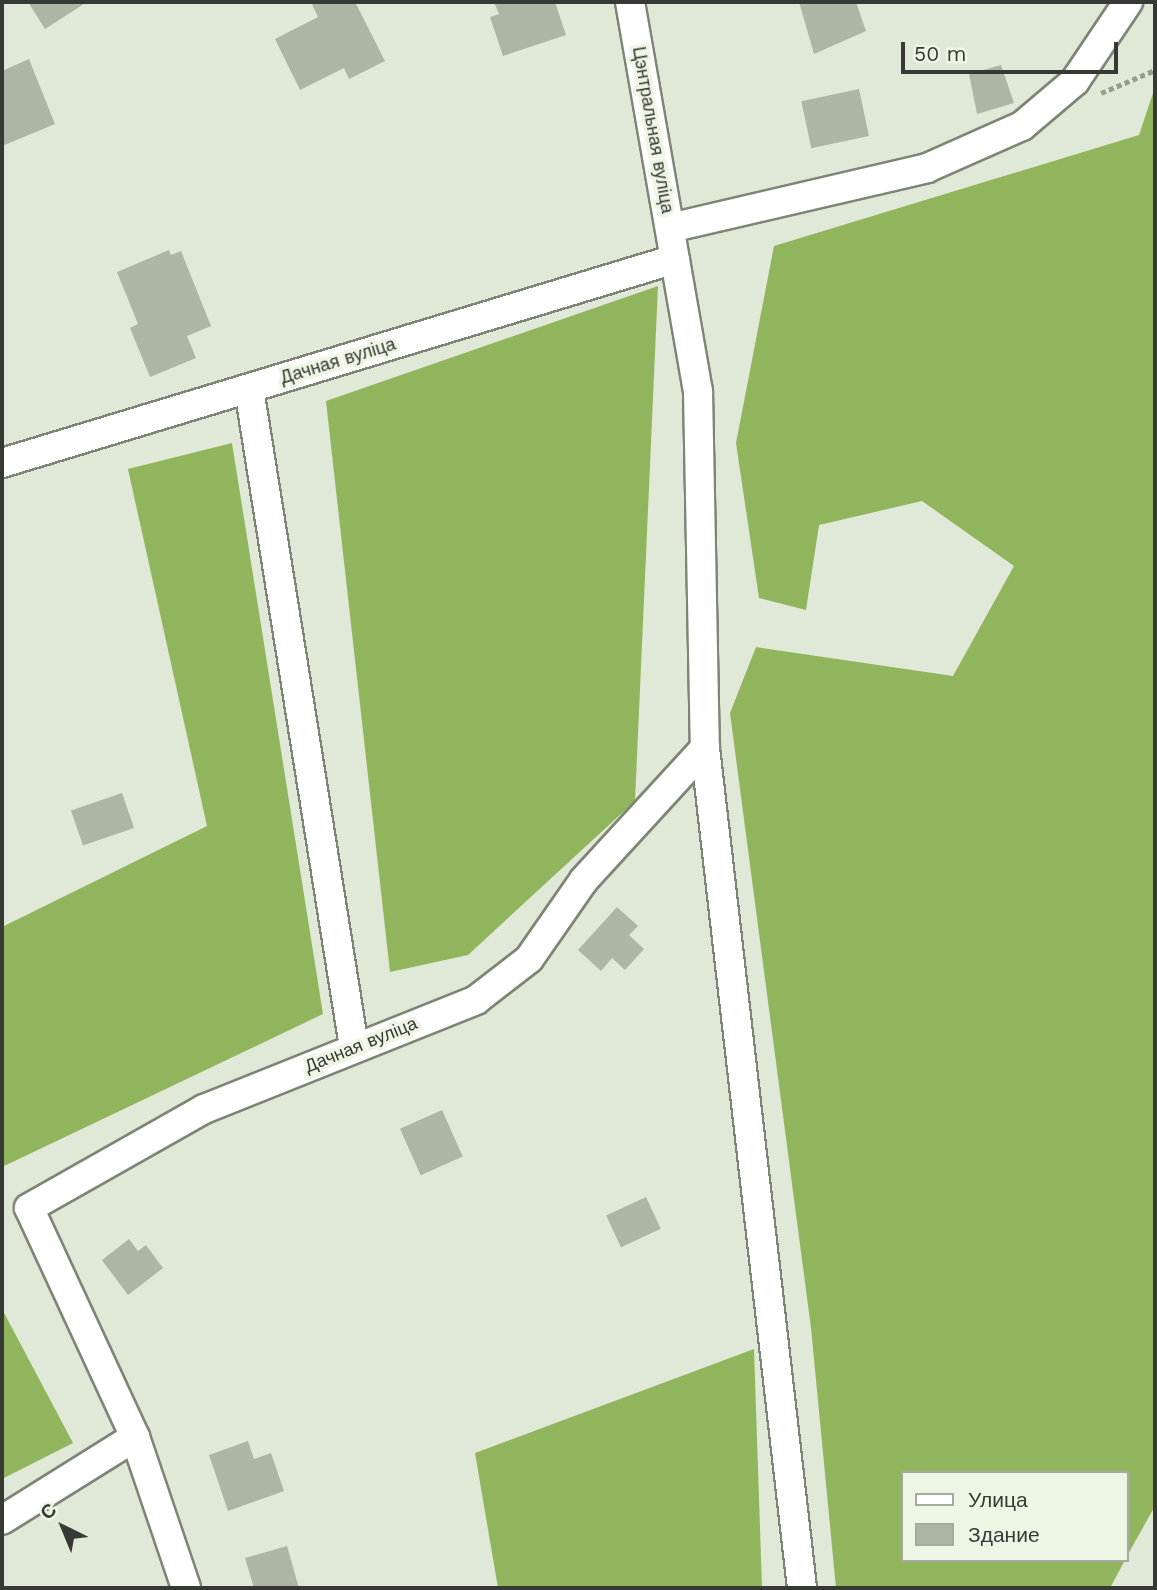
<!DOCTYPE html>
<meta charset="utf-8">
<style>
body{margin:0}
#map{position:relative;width:1157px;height:1590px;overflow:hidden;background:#e0e8d7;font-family:"Work Sans",sans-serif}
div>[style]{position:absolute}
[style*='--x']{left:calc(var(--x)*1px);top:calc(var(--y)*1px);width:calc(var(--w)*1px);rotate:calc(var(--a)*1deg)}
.forest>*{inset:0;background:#91b55d}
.building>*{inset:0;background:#adb5a5;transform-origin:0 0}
.path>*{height:4.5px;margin-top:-2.25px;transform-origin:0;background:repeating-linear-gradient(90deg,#969c8f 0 5px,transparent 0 8.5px)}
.roads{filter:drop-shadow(2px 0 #7e8576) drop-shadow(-2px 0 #7e8576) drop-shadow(0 2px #7e8576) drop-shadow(0 -2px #7e8576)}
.minor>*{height:28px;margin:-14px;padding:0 14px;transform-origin:14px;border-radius:14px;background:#fff}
span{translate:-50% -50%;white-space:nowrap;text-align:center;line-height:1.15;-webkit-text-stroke:7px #edf5e4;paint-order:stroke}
.street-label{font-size:18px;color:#373a34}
.frame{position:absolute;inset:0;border:4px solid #373a34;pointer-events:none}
.legend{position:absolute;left:901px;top:1471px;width:228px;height:91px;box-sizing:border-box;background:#edf5e4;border:2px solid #a4aa9e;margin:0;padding:9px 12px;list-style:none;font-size:21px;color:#373a34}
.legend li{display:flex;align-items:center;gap:14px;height:35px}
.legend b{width:35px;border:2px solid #a4aa9e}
.north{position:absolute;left:28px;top:1492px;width:70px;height:70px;-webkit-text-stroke:5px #edf5e4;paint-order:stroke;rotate:317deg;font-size:19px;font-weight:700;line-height:28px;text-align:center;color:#373a34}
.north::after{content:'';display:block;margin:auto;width:24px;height:32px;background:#373a34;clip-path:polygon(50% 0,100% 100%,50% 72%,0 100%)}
.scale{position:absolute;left:901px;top:42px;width:217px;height:32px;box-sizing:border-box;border:4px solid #373a34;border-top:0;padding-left:9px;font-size:21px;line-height:24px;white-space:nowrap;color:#373a34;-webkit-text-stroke:5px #edf5e4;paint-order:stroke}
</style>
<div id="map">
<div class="forest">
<div style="clip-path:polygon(1155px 87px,1155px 1506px,1127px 1556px,1127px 1473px,903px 1473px,903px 1560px,1125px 1560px,1110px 1588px,836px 1588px,811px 1328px,730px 713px,756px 647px,953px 676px,1014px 566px,922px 501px,819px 525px,806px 610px,759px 598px,736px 443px,774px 246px,1139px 135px)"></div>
<div style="clip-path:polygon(658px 286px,635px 801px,468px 955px,390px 972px,326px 401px)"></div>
<div style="clip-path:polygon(232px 443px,323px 1014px,2px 1167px,2px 927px,207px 826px,128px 469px)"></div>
<div style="clip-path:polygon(2px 1309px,73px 1443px,2px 1479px)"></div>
<div style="clip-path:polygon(754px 1349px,762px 1588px,498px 1588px,475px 1453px)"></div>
</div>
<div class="building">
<div style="clip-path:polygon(28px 2px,87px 2px,45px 29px)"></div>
<div style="clip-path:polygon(311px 2px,355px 2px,385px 61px,349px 79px,344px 68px,300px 90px,275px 39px,318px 17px)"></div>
<div style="clip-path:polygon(494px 2px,555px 2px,566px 35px,503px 56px,490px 17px,499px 14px)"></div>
<div style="clip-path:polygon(799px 2px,856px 2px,866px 31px,814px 54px)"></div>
<div style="clip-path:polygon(29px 59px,55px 124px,2px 146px,2px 71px)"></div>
<div style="clip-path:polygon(1001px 65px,1014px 103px,977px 114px,969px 74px)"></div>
<div style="left:859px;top:89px;width:48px;height:59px;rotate:78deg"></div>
<div style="clip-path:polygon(169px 250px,171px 255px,181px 251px,211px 326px,187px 336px,196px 358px,150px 377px,130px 328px,138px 324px,117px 272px)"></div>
<div style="left:122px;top:793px;width:37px;height:54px;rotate:71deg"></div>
<div style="clip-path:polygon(617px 907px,638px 926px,629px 935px,644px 949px,625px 970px,612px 958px,601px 971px,578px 950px)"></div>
<div style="left:442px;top:1110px;width:51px;height:46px;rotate:66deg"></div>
<div style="left:646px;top:1197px;width:35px;height:44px;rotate:65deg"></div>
<div style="clip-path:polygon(129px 1239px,138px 1251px,146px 1245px,163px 1268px,128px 1295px,102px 1260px)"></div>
<div style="clip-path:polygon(248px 1441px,254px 1459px,271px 1453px,284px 1491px,228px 1511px,209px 1455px)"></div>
<div style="clip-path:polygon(287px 1546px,299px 1588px,254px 1588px,245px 1558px)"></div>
</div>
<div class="path">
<div style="--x:1101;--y:93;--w:59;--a:-23.1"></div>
</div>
<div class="roads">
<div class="minor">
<div style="--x:630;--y:2;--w:395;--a:80.1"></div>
<div style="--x:698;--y:391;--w:357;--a:88.9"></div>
<div style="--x:705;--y:748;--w:846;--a:83.41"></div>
<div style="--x:670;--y:228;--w:264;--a:-13.1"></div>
<div style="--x:927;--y:168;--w:104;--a:-23.9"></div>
<div style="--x:1022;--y:126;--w:70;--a:-40.3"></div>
<div style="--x:1075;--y:81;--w:95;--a:-56.1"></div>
<div style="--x:249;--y:389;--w:666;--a:80.93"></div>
<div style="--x:2;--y:463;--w:703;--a:-16.86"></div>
<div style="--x:135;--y:1437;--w:159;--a:71.3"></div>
<div style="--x:2;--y:1520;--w:157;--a:-32"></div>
<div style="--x:135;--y:1437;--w:252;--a:-114.8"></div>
<div style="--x:29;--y:1208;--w:201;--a:-29.5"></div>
<div style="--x:204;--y:1109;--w:293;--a:-21.8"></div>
<div style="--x:476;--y:1000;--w:67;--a:-37.7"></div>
<div style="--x:529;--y:959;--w:96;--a:-55.2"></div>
<div style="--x:584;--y:880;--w:179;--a:-47.5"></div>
</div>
</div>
<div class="street-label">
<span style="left:653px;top:130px;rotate:80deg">Цэнтральная вуліца</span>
<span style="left:338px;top:361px;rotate:-17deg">Дачная вуліца</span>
<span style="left:361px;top:1045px;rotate:-22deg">Дачная вуліца</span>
</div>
<div class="frame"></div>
<ul class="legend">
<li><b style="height:9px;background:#fff"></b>Улица</li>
<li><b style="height:19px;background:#adb5a5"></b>Здание</li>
</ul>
<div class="north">С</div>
<div class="scale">50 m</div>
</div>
